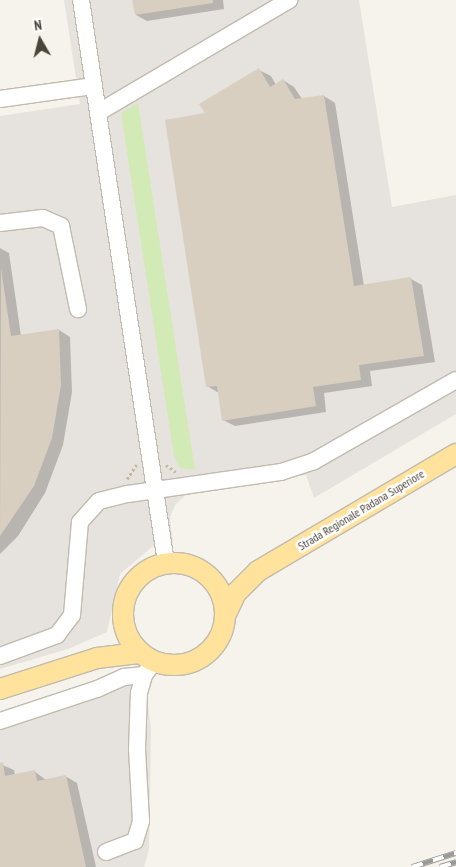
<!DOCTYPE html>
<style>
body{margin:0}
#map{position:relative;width:456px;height:867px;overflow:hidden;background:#f6f3ec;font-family:"PT Sans Narrow",sans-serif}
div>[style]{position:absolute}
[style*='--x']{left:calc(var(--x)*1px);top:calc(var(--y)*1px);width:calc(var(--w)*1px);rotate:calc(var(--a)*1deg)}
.industrial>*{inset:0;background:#e6e2dd}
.green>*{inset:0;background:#d2eab5}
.shadow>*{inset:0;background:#0003}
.building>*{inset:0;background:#d8cfc1}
.path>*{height:2.5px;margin-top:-1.25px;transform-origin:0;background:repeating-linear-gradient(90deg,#c4b79f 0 2.5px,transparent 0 5px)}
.roads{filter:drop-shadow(1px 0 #c2bbae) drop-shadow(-1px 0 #c2bbae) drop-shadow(0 1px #c2bbae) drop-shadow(0 -1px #c2bbae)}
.minor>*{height:16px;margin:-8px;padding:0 8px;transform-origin:8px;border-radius:8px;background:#fff}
.major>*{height:20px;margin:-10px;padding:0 10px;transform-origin:10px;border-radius:10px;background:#ffe39c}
.major>.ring{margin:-10px;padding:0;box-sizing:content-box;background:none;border:20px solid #ffe39c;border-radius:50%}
.rail>*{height:5.5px;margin-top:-2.75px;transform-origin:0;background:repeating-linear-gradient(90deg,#fff 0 11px,#9a9a9a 0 22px);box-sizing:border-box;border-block:1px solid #9a9a9a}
span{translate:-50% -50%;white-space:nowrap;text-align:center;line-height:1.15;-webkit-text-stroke:5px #fff;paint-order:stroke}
.street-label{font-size:12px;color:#4b4439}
.north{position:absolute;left:15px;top:15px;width:50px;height:50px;-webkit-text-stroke:4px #fff;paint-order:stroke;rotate:352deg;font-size:14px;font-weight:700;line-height:20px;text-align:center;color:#4b4439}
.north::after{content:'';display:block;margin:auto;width:18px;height:22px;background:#4b4439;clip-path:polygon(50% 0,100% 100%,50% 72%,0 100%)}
</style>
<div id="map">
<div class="industrial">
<div style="clip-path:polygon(64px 0,359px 0,392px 207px,456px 195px,456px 414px,314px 498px,306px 475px,195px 491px,185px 496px,175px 505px,170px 517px,173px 543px,152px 547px,120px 574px,107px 632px,68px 649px,0 669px,0 116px,80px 104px)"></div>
<div style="clip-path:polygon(144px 675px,151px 729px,149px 849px,144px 867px,0 867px,0 720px)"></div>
</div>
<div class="green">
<div style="clip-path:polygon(138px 103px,179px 368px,195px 470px,180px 468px,174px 456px,121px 113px)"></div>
</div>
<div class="shadow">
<div style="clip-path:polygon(134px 0,223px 0,224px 9px,147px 21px,136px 15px)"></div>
<div style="clip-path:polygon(259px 70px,271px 76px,276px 85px,283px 80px,294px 87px,302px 99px,324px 96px,335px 103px,364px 286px,411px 279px,422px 285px,435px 362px,370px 371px,372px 386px,324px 393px,326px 412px,235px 426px,223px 420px,219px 393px,207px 386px,207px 114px)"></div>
<div style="clip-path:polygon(0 248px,9px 253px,21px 336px,59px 330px,70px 337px,72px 392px,63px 445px,45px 493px,18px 536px,0 554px)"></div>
<div style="clip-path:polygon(0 764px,14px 770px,15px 775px,34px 771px,46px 780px,65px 776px,77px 783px,96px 867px,0 867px)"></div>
</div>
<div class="building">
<div style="clip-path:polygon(132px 0,213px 0,213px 3px,135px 15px)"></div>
<div style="clip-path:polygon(259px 68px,270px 87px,283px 79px,295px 99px,324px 95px,354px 286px,411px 277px,424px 356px,359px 365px,361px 380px,313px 387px,316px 406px,222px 421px,217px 386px,206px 387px,165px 120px,205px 113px,199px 104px)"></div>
<div style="clip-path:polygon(1px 268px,11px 336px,59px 329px,61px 385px,52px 438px,34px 486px,0 536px)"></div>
<div style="clip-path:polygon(3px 762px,5px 776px,35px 770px,37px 781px,66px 775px,86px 867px,0 867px,0 763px)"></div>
</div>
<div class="path">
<div style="--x:166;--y:465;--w:12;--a:35"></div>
<div style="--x:127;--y:479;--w:17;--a:-57"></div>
</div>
<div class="roads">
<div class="minor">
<div style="--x:81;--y:0;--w:569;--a:81.41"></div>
<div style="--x:0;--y:99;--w:95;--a:-7.9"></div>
<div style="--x:99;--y:112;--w:221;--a:-30.5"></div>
<div style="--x:0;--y:223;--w:43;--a:-6.6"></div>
<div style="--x:43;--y:218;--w:20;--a:24"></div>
<div style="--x:61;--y:226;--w:85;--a:78.4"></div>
<div style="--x:0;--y:656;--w:61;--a:-20.2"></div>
<div style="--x:57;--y:635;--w:25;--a:-53"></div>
<div style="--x:72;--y:615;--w:93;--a:-85.1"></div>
<div style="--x:80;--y:522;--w:28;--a:-48"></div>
<div style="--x:99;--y:501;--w:30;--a:-14"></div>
<div style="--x:128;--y:494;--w:155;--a:-8.2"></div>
<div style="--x:281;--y:472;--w:35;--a:-18"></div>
<div style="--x:314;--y:461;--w:163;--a:-29.7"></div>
<div style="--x:0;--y:721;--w:102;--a:-18.3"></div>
<div style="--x:97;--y:689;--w:30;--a:-24"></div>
<div style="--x:124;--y:677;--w:20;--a:-6"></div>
<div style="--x:106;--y:852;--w:31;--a:-21"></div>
<div style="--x:135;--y:841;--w:21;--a:-73"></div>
<div style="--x:141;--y:821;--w:72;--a:-93.2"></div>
<div style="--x:137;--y:749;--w:56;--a:-88"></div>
<div style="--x:139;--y:693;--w:19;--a:-74"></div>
<div style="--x:144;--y:675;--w:16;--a:-52"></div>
</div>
<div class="major">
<div class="ring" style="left:123px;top:563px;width:82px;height:82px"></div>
<div style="--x:226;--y:614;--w:23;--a:-65"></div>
<div style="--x:236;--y:593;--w:31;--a:-45"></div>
<div style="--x:258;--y:571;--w:230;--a:-30.6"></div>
<div style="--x:0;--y:689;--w:102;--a:-17.7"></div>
<div style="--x:97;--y:658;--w:42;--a:-6.8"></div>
</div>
</div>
<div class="rail">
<div style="--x:412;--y:867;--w:46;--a:-17.7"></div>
<div style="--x:440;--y:867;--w:17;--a:-17"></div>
</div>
<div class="street-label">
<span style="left:361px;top:510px;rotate:-31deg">Strada Regionale Padana Superiore</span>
</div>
<div class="north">N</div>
</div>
